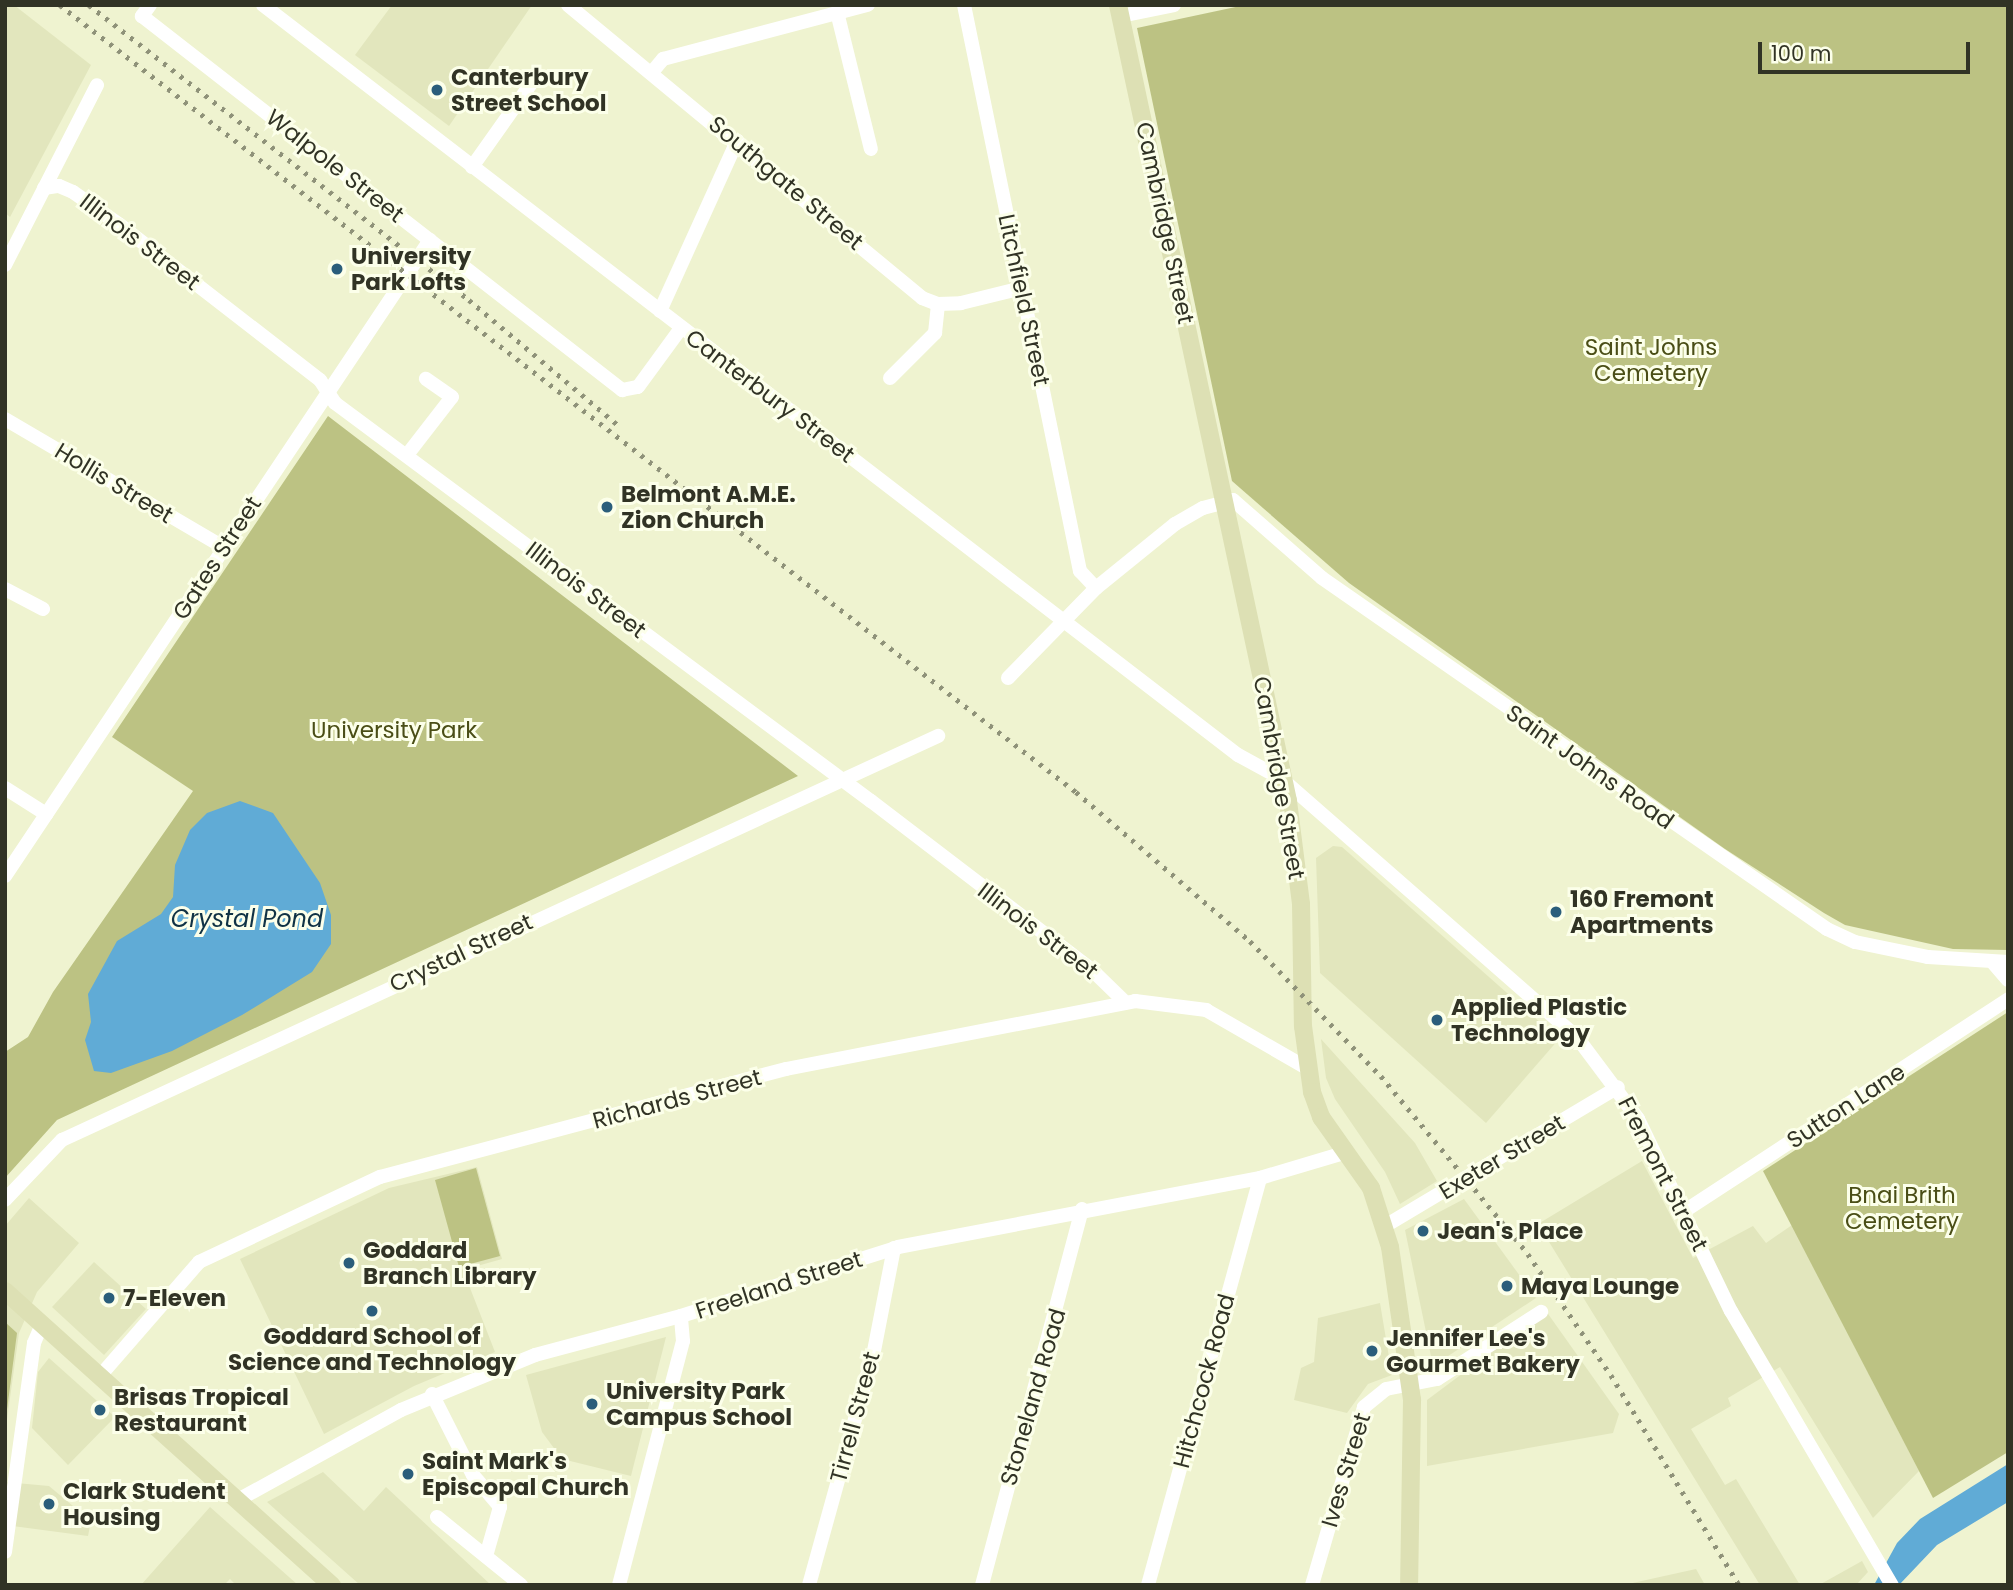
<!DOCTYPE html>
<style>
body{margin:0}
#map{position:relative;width:2013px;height:1590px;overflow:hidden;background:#eff3d0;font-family:Poppins,sans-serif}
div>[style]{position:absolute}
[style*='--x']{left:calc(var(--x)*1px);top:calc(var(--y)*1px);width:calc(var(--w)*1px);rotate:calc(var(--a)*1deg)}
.built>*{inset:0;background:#e2e6bd}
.green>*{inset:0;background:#bcc283}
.water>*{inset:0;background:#60abd6}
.minor>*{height:14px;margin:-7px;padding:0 7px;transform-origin:7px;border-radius:7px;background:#fff}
.major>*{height:18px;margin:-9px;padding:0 9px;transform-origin:9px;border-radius:9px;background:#dde0b4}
.rail>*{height:4.5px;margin-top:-2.25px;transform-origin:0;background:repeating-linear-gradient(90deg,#8f9279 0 3.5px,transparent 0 10.5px)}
.dots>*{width:19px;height:19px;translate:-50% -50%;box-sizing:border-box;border:4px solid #fcffea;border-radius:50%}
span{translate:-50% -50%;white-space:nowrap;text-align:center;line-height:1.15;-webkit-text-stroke:6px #fcffea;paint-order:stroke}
.poi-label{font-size:23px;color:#313325;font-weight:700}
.left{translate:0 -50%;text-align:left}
.street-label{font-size:23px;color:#313325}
.park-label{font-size:23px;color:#4a4e16}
.water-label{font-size:24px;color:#103245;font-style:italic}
.frame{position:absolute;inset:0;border:7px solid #313325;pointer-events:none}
.scale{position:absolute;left:1758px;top:42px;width:212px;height:32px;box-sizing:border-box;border:4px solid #313325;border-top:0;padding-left:9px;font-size:21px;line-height:24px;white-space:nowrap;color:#313325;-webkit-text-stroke:5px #fcffea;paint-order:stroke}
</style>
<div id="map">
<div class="built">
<i style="clip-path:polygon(5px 5px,14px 5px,91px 65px,10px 217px,5px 213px)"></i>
<i style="clip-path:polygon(392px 5px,532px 5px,449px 126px,355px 55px)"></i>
<i style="clip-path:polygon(1333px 846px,1342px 847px,1559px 1039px,1486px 1123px,1320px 973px,1316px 858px)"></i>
<i style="clip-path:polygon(1321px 1039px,1415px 1143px,1437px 1181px,1400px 1204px,1385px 1172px,1335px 1099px,1326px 1078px)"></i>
<i style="clip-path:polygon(1642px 1161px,1693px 1258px,1753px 1226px,1766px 1243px,1792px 1225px,1919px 1471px,1873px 1518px,1780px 1367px,1728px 1398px,1731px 1406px,1691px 1429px,1725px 1485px,1736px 1479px,1800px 1585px,1760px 1585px,1538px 1224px)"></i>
<i style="clip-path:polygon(477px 1167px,502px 1259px,463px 1270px,495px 1352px,414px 1386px,324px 1434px,240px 1259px,389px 1188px)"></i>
<i style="clip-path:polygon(29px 1198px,79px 1243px,37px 1292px,19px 1333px,5px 1434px,5px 1226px)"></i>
<i style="clip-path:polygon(1464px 1199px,1536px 1298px,1433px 1366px,1405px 1230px)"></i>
<i style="clip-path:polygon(94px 1262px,146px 1309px,104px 1355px,52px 1307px)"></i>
<i style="clip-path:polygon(1380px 1303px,1392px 1375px,1368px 1384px,1347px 1413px,1294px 1400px,1301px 1368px,1314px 1362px,1318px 1318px)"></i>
<i style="clip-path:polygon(1546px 1311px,1619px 1414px,1613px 1433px,1427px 1466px,1427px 1400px)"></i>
<i style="clip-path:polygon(666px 1337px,631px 1476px,562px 1459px,542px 1432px,526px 1375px)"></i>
<i style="clip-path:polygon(49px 1358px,115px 1417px,68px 1465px,32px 1428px,38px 1372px)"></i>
<i style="clip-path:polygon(323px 1472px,364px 1511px,386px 1487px,491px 1585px,360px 1585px,267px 1502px)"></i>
<i style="clip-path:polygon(5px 1482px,49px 1486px,91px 1521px,88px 1536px,5px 1525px)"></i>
<i style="clip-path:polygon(210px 1507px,298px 1585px,236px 1585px,230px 1579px,224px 1585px,141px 1585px)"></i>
<i style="clip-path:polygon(1862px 1561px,1868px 1572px,1856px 1585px,1819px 1585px)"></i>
<i style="clip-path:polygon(1696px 1569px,1705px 1585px,1628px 1585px,1628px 1584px)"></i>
</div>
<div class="green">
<i style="clip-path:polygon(1245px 5px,2008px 5px,2008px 950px,1953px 949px,1845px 925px,1824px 913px,1725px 849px,1349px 583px,1232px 481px,1137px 28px)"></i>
<i style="clip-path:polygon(328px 416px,798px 776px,57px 1120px,5px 1178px,5px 1052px,28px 1037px,53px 992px,193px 791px,112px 737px)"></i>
<i style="clip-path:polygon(2008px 1012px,2008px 1452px,1933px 1498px,1763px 1171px)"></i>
<i style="clip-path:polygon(476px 1168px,500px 1256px,459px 1267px,435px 1180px)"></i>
<i style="clip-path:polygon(5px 1322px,17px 1333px,5px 1425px)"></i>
</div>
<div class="water">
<i style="clip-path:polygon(240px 801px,273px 813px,320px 883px,331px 915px,331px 944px,312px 972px,242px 1015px,172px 1051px,111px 1073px,94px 1071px,85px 1040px,91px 1022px,88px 994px,117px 941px,161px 914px,173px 897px,175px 865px,190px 830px,207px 813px)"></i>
<i style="clip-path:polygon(2008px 1464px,2008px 1502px,1937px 1545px,1899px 1585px,1874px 1585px,1897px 1543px,1920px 1519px)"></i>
</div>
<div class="minor">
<i style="--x:150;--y:5;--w:14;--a:126"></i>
<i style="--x:142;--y:16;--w:609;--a:37.92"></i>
<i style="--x:622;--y:390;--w:16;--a:-11"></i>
<i style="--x:638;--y:387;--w:73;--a:-53.9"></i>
<i style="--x:263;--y:5;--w:1230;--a:37.57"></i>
<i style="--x:1238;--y:755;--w:50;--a:28.6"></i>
<i style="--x:1282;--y:779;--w:390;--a:41.2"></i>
<i style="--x:1576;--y:1036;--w:104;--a:53.2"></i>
<i style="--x:1638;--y:1119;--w:213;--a:64.2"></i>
<i style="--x:1731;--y:1311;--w:318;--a:59.6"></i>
<i style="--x:568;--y:5;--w:460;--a:39.6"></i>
<i style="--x:922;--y:298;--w:17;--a:21"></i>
<i style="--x:938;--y:304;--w:23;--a:-2"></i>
<i style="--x:961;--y:303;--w:63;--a:-13.8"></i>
<i style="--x:964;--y:5;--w:578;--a:78.42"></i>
<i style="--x:1080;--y:571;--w:23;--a:47"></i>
<i style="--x:837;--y:12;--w:141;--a:76.1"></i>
<i style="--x:1121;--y:16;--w:54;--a:-11.7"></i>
<i style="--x:653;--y:71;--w:16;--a:-50"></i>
<i style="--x:663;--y:59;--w:212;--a:-14.8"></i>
<i style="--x:472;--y:167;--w:105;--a:-54.7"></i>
<i style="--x:44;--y:188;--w:15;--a:-8"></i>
<i style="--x:59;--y:186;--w:15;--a:23"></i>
<i style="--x:73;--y:192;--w:57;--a:35.1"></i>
<i style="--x:120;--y:225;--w:253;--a:37.8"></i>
<i style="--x:320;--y:380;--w:27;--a:57"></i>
<i style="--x:335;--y:403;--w:668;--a:36.6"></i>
<i style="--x:871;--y:801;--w:278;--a:37.4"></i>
<i style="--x:1092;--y:970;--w:47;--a:44.1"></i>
<i style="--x:5;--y:265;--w:202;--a:-62.9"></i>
<i style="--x:660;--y:311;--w:187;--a:-65.6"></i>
<i style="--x:890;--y:378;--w:64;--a:-45"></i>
<i style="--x:935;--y:333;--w:29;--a:-84"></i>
<i style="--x:5;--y:419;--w:253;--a:30.4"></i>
<i style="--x:407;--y:455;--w:73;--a:-52.2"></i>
<i style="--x:452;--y:397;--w:32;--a:-145"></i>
<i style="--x:5;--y:589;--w:43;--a:27.8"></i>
<i style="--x:1008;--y:678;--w:126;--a:-45.6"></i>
<i style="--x:1096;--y:588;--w:102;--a:-39"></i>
<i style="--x:1175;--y:524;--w:32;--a:-30"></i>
<i style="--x:1203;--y:508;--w:31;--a:-15"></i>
<i style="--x:1233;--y:500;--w:118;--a:41.2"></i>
<i style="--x:1322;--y:578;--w:615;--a:34.8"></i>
<i style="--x:1827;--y:929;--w:31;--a:25"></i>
<i style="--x:1855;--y:942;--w:75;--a:11.6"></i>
<i style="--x:1928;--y:957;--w:80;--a:3.6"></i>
<i style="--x:5;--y:788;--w:49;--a:32.4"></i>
<i style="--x:5;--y:876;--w:765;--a:-56.25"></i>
<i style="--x:1994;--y:964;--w:21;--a:49"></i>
<i style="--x:5;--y:1200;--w:83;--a:-46.5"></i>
<i style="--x:62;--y:1140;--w:965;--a:-24.76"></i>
<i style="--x:1683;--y:1212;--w:389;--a:-33.2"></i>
<i style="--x:1385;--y:1226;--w:271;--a:-30.8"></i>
<i style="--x:100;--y:1376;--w:151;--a:-49"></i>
<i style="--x:199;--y:1262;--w:200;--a:-25.2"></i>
<i style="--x:380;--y:1177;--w:420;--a:-14.9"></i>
<i style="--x:786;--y:1069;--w:356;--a:-11"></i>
<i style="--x:1135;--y:1001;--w:72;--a:7.2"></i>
<i style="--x:1206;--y:1010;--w:116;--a:29.9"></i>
<i style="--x:432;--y:1394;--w:91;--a:63.2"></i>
<i style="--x:473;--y:1475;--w:42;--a:49.8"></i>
<i style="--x:500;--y:1507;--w:51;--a:105.9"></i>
<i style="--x:238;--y:1500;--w:186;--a:-28.9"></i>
<i style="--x:401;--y:1410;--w:145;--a:-22.3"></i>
<i style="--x:535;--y:1355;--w:151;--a:-15"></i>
<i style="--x:681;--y:1316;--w:228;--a:-17.6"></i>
<i style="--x:898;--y:1247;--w:369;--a:-10.8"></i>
<i style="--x:1260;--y:1178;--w:91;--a:-16.6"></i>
<i style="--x:437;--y:1517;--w:108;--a:39"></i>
<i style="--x:5;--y:1552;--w:211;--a:-82.1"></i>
<i style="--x:34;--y:1343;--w:21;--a:-67"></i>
<i style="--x:619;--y:1585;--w:252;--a:-75.3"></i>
<i style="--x:683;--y:1341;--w:25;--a:-95"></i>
<i style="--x:809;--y:1585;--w:243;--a:-74.5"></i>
<i style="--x:874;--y:1351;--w:105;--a:-79"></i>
<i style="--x:982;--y:1585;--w:389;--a:-75.1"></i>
<i style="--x:1148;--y:1585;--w:422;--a:-74.6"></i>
<i style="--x:1312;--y:1585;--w:185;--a:-73.7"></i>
<i style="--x:1364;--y:1407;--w:28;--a:-39"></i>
<i style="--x:1386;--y:1389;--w:52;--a:-11.1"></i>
<i style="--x:1437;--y:1379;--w:124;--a:-32.8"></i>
</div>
<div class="major">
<i style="--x:1118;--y:5;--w:814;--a:77.94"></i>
<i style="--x:1288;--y:801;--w:104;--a:82.8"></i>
<i style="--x:1301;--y:904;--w:122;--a:89.1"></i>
<i style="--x:1303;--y:1026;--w:67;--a:82.2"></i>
<i style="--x:1312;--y:1092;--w:27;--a:70"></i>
<i style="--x:1321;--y:1117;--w:87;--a:54.8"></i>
<i style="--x:1371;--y:1188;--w:62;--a:72.1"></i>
<i style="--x:1390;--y:1247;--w:155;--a:81.8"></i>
<i style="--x:1412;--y:1400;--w:185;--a:90.9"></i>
<i style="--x:5;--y:1291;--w:440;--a:42"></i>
</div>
<div class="rail">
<i style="--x:60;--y:5;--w:1285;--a:37.76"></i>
<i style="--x:1076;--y:792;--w:229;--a:40.6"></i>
<i style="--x:1250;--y:941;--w:188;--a:45.9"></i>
<i style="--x:1381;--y:1076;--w:231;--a:50.4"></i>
<i style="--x:1528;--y:1254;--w:147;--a:55.6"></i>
<i style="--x:1611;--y:1375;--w:246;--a:58.6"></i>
<i style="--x:89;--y:5;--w:481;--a:37.8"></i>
<i style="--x:469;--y:300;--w:194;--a:40"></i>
</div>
<div class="dots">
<i style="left:437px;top:90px;background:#2b5e7b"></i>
<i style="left:337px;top:269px;background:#2b5e7b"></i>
<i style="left:607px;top:507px;background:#2b5e7b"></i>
<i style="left:1556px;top:912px;background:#2b5e7b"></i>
<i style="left:1437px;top:1020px;background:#2b5e7b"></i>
<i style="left:1423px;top:1231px;background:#2b5e7b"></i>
<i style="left:349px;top:1263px;background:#2b5e7b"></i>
<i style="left:1507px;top:1286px;background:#2b5e7b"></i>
<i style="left:109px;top:1298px;background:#2b5e7b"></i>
<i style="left:372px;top:1311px;background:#2b5e7b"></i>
<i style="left:1372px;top:1351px;background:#2b5e7b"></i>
<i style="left:592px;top:1404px;background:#2b5e7b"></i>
<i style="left:100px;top:1410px;background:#2b5e7b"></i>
<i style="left:408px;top:1474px;background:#2b5e7b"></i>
<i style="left:49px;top:1504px;background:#2b5e7b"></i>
</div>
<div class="poi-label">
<span class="left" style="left:451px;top:90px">Canterbury<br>Street School</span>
<span class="left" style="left:351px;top:269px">University<br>Park Lofts</span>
<span class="left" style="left:621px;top:507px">Belmont A.M.E.<br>Zion Church</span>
<span class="left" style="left:1570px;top:912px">160 Fremont<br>Apartments</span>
<span class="left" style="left:1451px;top:1020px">Applied Plastic<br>Technology</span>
<span class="left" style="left:1437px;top:1231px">Jean's Place</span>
<span class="left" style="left:363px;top:1263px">Goddard<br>Branch Library</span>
<span class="left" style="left:1521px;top:1286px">Maya Lounge</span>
<span class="left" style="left:123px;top:1298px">7-Eleven</span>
<span style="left:372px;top:1349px">Goddard School of<br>Science and Technology</span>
<span class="left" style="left:1386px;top:1351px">Jennifer Lee's<br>Gourmet Bakery</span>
<span class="left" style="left:606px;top:1404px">University Park<br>Campus School</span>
<span class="left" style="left:114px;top:1410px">Brisas Tropical<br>Restaurant</span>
<span class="left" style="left:422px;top:1474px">Saint Mark's<br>Episcopal Church</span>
<span class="left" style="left:63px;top:1504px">Clark Student<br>Housing</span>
</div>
<div class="street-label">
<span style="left:335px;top:166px;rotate:38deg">Walpole Street</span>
<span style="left:786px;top:183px;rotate:40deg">Southgate Street</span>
<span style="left:1165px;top:223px;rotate:78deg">Cambridge Street</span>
<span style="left:140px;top:242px;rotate:37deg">Illinois Street</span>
<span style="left:1024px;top:300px;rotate:78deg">Litchfield Street</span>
<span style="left:770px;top:396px;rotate:37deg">Canterbury Street</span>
<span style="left:114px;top:483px;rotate:31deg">Hollis Street</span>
<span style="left:217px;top:558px;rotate:-57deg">Gates Street</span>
<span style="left:586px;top:590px;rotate:37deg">Illinois Street</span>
<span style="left:1590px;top:767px;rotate:35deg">Saint Johns Road</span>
<span style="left:1279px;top:778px;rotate:80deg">Cambridge Street</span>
<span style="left:1038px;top:931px;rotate:37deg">Illinois Street</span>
<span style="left:461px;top:953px;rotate:-25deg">Crystal Street</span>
<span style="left:677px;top:1099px;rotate:-15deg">Richards Street</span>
<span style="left:1846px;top:1106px;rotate:-33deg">Sutton Lane</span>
<span style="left:1502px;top:1157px;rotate:-31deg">Exeter Street</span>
<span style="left:1663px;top:1174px;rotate:63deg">Fremont Street</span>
<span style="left:779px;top:1285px;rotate:-18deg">Freeland Street</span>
<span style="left:1204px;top:1381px;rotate:-75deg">Hitchcock Road</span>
<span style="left:1033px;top:1397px;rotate:-74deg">Stoneland Road</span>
<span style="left:855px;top:1417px;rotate:-75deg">Tirrell Street</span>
<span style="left:1346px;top:1470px;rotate:-73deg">Ives Street</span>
</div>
<div class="park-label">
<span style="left:1651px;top:360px">Saint Johns<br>Cemetery</span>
<span style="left:394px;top:730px">University Park</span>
<span style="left:1902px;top:1208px">Bnai Brith<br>Cemetery</span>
</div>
<div class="water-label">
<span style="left:247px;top:919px">Crystal Pond</span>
</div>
<div class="frame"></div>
<div class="scale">100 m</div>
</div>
